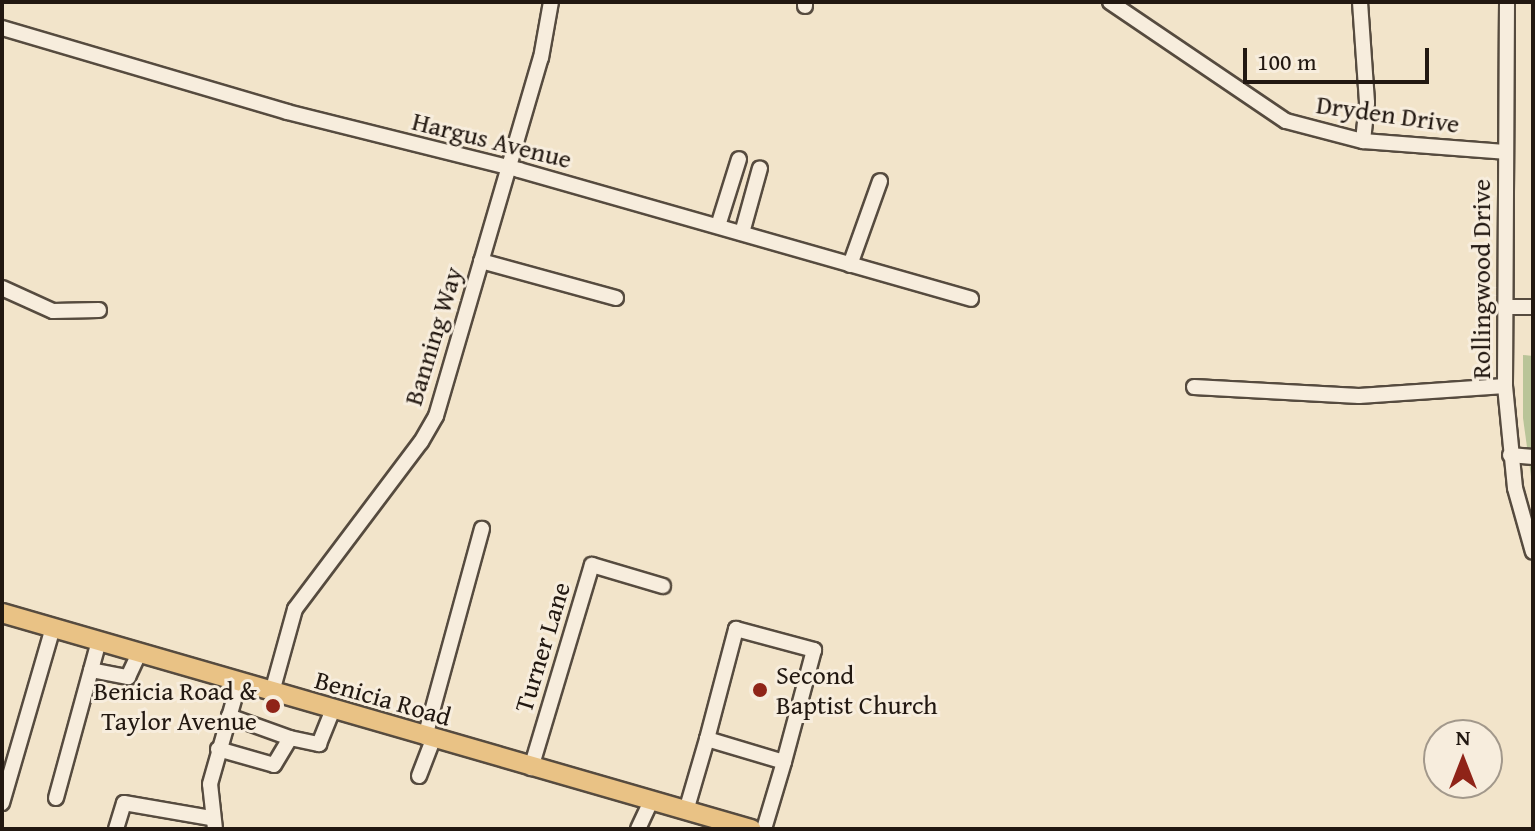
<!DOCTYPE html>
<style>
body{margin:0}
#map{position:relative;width:1535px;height:831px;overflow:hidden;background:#f2e4ca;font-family:"Gentium Book Plus",serif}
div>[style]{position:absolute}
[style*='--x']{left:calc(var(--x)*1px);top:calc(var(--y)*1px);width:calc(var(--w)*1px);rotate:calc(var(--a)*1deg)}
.green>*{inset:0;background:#b9c498}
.roads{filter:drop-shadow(2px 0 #564b3f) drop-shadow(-2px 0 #564b3f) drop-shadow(0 2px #564b3f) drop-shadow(0 -2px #564b3f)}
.minor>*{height:14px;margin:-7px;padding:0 7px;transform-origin:7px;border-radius:7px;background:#f7eddd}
.major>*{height:18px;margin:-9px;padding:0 9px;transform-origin:9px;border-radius:9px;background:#e9c285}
.dots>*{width:22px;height:22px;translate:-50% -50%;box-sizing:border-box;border:4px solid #f7eddd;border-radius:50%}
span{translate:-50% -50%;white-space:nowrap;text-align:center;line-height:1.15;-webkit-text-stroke:6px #f7eddd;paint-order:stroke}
.street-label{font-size:26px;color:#221811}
.poi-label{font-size:26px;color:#221811}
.left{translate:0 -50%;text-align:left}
.right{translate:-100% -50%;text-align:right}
.frame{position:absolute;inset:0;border:4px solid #221811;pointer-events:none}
.north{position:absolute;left:1423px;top:719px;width:80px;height:80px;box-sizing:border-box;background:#f7eddd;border:2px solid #a2988b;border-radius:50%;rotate:0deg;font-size:22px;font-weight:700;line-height:32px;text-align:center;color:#221811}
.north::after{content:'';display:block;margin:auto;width:28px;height:36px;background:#8f2418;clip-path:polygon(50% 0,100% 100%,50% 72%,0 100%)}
.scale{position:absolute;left:1243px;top:48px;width:186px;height:36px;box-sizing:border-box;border:4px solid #221811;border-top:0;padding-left:10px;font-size:24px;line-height:28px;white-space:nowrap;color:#221811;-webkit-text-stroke:6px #f7eddd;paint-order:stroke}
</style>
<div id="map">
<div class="green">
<i style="clip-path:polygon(1523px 355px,1533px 356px,1533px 491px,1523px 418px)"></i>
</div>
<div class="roads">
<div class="minor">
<i style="--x:1110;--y:2;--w:212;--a:34.1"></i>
<i style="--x:1286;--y:121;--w:80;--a:14.6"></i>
<i style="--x:1363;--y:141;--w:142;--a:4.4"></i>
<i style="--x:1360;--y:2;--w:101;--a:86"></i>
<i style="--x:1367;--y:103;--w:38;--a:96"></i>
<i style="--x:1507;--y:2;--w:384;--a:90.3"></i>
<i style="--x:1505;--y:386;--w:102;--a:84.4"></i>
<i style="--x:1515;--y:488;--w:66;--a:74.3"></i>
<i style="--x:805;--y:6;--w:4;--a:-90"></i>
<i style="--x:2;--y:28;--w:297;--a:16.4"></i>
<i style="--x:287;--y:112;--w:239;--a:14"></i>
<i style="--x:519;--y:170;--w:470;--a:15.9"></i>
<i style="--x:718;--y:226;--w:70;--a:-72.6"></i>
<i style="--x:742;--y:233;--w:67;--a:-74.5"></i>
<i style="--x:481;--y:261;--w:140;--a:15.3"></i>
<i style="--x:850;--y:265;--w:89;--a:-70.3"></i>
<i style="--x:2;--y:288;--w:56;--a:24.3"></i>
<i style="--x:53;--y:311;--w:46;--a:-1.2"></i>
<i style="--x:1505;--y:307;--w:28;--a:0"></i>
<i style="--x:1194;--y:387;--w:165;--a:3.1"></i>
<i style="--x:1359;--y:396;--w:146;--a:-3.9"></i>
<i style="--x:1510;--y:455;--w:23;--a:5"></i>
<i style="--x:91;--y:670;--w:38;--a:11"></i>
<i style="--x:128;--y:677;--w:26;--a:-65"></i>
<i style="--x:272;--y:692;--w:86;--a:-74.5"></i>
<i style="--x:295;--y:609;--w:209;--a:-53"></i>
<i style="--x:421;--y:442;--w:30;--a:-60"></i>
<i style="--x:436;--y:416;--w:373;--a:-73.7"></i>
<i style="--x:541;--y:58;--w:57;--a:-79.9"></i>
<i style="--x:425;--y:737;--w:216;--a:-74.7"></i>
<i style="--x:290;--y:738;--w:30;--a:12"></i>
<i style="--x:319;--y:744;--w:37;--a:-68"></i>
<i style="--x:707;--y:739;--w:114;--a:-75.2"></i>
<i style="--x:736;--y:629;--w:81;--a:15.1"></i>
<i style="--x:814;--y:650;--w:116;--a:105"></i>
<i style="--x:218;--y:749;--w:58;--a:15.9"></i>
<i style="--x:274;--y:765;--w:31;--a:-59"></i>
<i style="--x:290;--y:738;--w:65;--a:-160.2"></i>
<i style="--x:531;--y:768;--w:212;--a:-73.3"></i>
<i style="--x:592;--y:565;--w:74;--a:16.5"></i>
<i style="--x:419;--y:776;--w:40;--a:-69"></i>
<i style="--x:56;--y:798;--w:163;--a:-74.7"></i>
<i style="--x:2;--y:803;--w:182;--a:-73.8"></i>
<i style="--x:686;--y:811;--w:75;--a:-73.7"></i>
<i style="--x:707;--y:739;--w:80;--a:16.6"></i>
<i style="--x:784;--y:762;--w:70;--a:106.6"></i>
<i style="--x:116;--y:829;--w:27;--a:-73"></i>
<i style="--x:124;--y:803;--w:88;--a:9.8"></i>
<i style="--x:215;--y:829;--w:45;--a:-96.3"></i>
<i style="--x:210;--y:784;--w:106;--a:-74.1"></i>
<i style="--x:638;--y:829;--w:31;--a:-65"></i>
</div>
<div class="major">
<i style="--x:2;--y:613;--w:780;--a:16.09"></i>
</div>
</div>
<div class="dots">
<i style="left:760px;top:690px;background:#8f2418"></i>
<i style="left:273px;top:706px;background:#8f2418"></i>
</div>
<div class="street-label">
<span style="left:1388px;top:114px;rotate:8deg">Dryden Drive</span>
<span style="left:492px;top:140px;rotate:14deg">Hargus Avenue</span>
<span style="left:1481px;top:279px;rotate:-90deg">Rollingwood Drive</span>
<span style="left:433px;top:336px;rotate:-73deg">Banning Way</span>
<span style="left:542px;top:647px;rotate:-73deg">Turner Lane</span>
<span style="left:383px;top:698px;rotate:16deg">Benicia Road</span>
</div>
<div class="poi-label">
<span class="left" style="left:776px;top:690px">Second<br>Baptist Church</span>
<span class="right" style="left:257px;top:706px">Benicia Road &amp;<br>Taylor Avenue</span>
</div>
<div class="frame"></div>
<div class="north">N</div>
<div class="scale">100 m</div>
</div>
